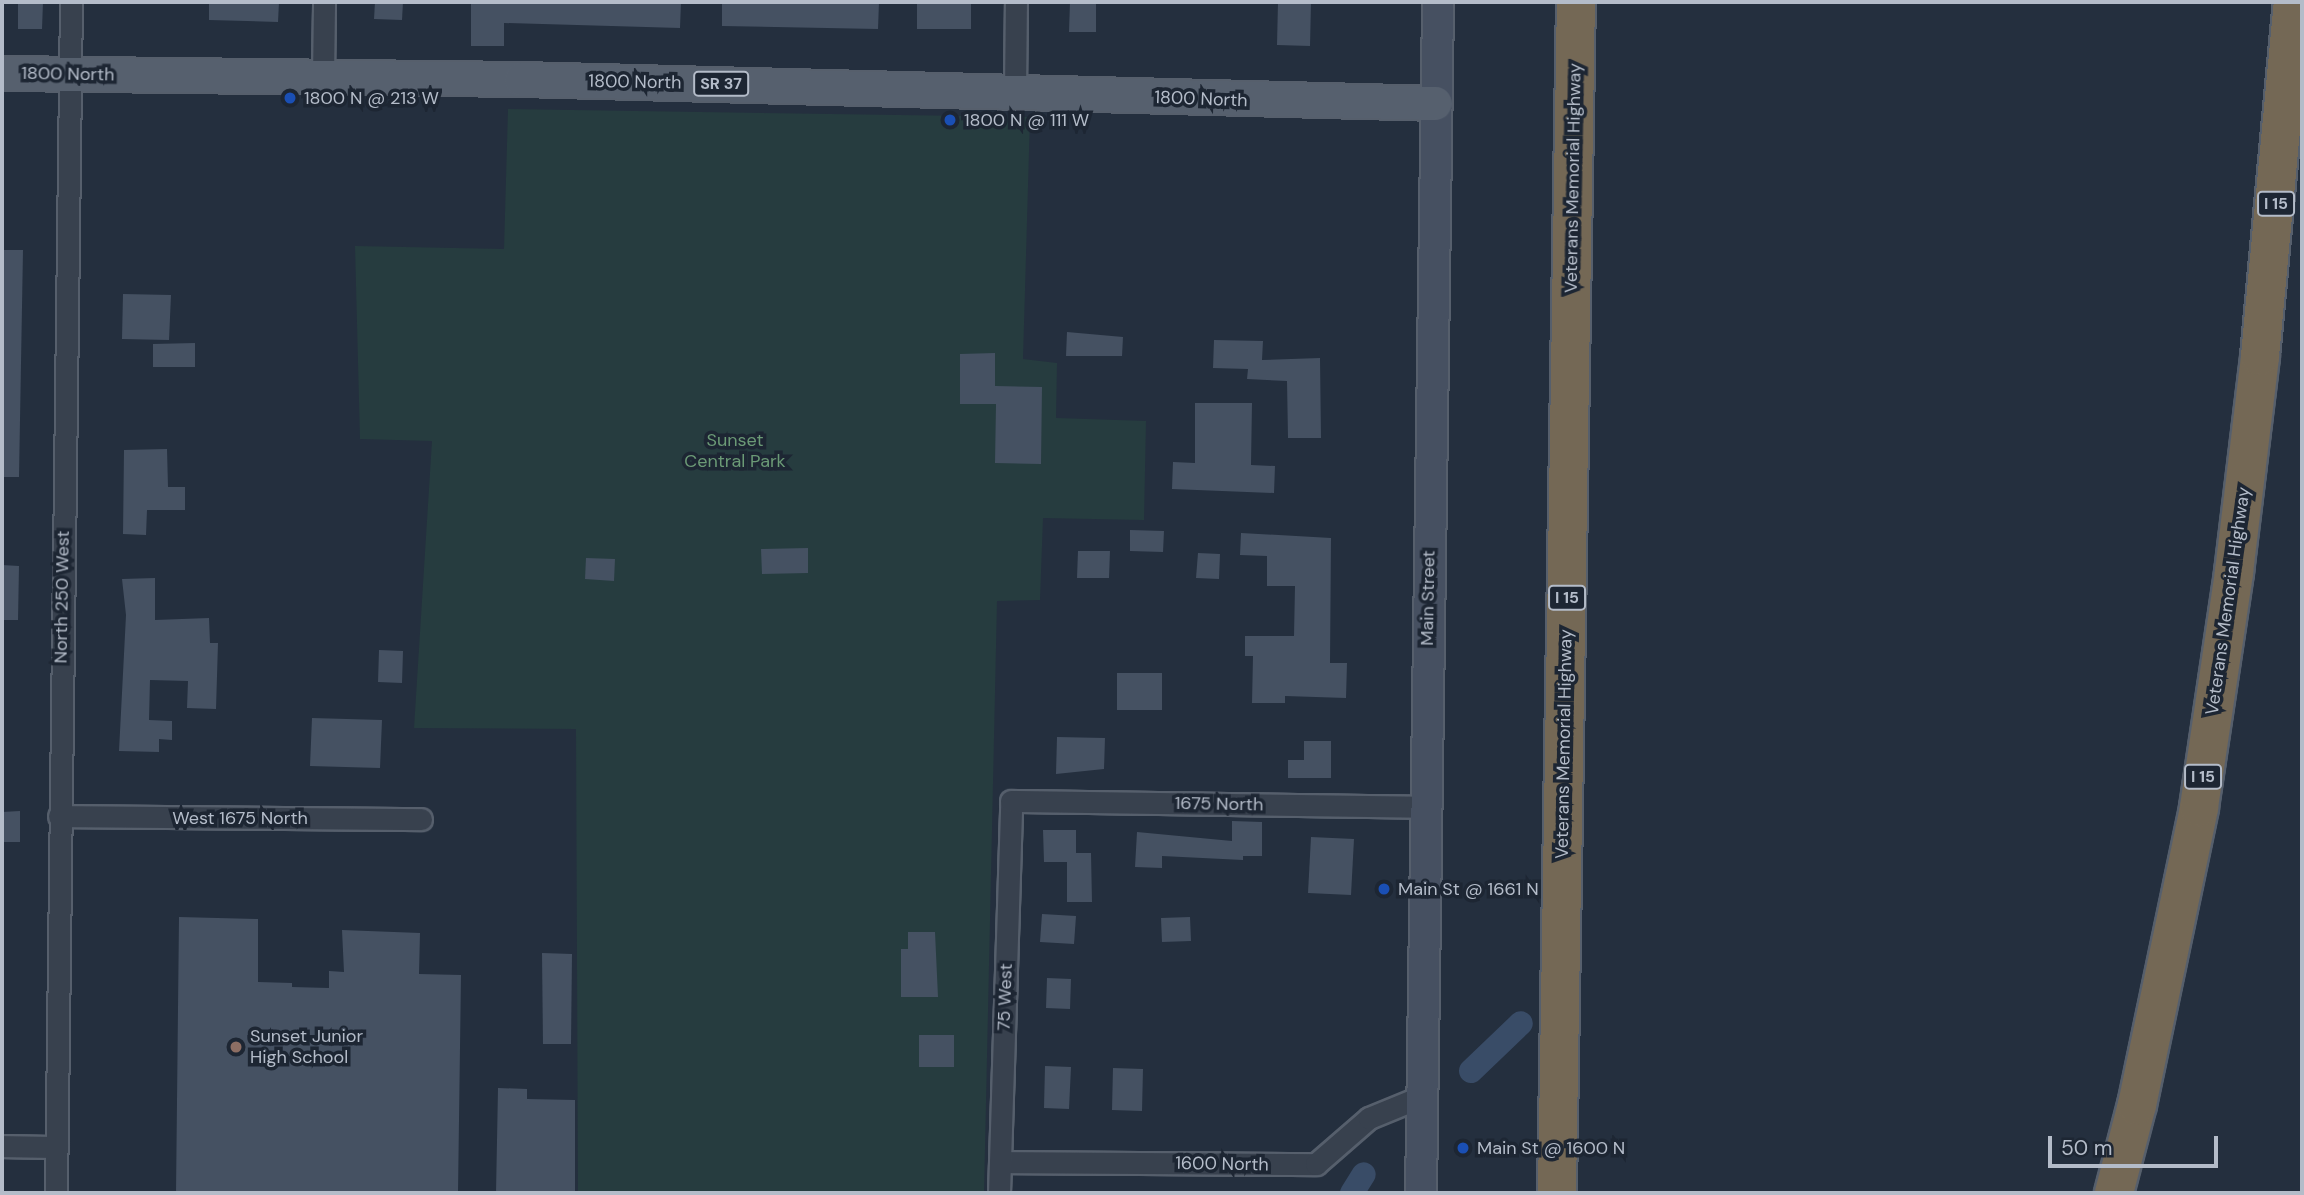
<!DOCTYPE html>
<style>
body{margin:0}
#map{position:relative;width:2304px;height:1195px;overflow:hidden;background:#242f3e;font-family:"DM Sans",sans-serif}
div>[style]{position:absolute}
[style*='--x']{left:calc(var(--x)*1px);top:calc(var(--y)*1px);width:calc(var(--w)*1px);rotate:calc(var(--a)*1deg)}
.green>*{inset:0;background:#263c3f}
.canal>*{height:24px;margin:-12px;padding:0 12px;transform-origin:12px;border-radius:12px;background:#394c67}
.building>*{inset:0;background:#455162}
.roads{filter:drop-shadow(2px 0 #565f6c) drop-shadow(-2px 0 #565f6c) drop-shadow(0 2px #565f6c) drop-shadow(0 -2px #565f6c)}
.minor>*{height:21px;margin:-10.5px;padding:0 10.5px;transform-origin:10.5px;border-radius:10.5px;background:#38414e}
.secondary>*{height:30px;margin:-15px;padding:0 15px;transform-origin:15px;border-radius:15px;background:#465061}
.primary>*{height:33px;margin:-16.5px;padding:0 16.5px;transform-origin:16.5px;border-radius:16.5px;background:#56606e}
.motorway>*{height:38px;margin:-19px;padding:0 19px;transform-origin:19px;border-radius:19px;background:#746855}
.dots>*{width:19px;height:19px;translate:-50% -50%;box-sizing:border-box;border:4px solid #1d2633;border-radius:50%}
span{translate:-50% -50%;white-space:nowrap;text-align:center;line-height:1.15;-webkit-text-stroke:7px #1d2633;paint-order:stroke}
.shield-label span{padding:2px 5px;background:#1d2633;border:2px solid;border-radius:5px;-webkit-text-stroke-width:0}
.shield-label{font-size:16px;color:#b4bcc9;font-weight:700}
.street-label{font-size:18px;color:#b4bcc9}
.poi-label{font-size:18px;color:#b4bcc9}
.left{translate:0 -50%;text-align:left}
.park-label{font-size:18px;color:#6b9a76}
.frame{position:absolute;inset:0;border:4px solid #b4bcc9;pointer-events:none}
.scale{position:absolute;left:2048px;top:1136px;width:170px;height:32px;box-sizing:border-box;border:4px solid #b4bcc9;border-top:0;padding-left:9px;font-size:21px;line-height:24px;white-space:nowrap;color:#b4bcc9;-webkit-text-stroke:5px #1d2633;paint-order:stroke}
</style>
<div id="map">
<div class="green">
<i style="clip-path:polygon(508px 109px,1030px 117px,1023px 359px,1057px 363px,1056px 418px,1146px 421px,1144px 520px,1043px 518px,1040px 600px,997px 601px,984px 1193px,578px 1193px,576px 729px,414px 728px,432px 441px,360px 439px,355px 246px,504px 249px)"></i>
</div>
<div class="canal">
<i style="--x:1471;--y:1071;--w:69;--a:-43.8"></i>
<i style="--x:1352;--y:1193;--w:22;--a:-58"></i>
</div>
<div class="building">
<i style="clip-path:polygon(18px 2px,43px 2px,42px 29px,18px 29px)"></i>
<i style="clip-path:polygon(209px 2px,279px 2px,278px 22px,209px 20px)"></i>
<i style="clip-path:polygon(375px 2px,403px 2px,402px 20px,374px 19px)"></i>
<i style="clip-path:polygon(471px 2px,681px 2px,680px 28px,504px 23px,504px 46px,471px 46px)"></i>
<i style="clip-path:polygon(722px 2px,879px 2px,878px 29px,722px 26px)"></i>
<i style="clip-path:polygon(917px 2px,971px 2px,971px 29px,917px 29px)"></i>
<i style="clip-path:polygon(1070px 2px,1096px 2px,1096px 32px,1069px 32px)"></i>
<i style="clip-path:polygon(1278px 2px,1311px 2px,1310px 46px,1277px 45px)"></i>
<i style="clip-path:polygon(2px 250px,23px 250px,19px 477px,2px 477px)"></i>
<i style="clip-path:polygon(123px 294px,171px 295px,169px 340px,122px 339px)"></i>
<i style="clip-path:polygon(1067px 332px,1123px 337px,1122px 356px,1066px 356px)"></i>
<i style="clip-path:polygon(1214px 340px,1263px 341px,1262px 360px,1320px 358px,1321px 438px,1288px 438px,1287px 381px,1247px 379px,1248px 369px,1213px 368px)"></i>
<i style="clip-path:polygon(195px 343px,195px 367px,153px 367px,153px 344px)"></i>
<i style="clip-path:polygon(995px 353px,995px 386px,1042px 387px,1041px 464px,995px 463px,996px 404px,960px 404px,960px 354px)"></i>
<i style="clip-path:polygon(1195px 403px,1252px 403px,1251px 465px,1275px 466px,1274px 493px,1172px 489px,1173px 462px,1195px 463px)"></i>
<i style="clip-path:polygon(167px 449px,168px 487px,185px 487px,185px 510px,147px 510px,146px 535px,123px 534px,124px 450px)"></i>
<i style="clip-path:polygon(1130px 530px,1164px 531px,1163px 552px,1130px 551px)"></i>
<i style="clip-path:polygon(1241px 533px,1331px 538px,1330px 663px,1347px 663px,1346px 698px,1285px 696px,1285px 703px,1252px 703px,1253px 656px,1245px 656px,1245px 636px,1294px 636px,1295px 586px,1267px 586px,1267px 556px,1240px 555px)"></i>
<i style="clip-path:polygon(808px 548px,808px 573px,762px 574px,761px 549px)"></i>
<i style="clip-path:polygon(1078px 551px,1110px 551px,1109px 578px,1077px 578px)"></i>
<i style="clip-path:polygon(1198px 553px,1220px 554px,1219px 579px,1196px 578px)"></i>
<i style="clip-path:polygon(586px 558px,615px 559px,614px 581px,585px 579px)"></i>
<i style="clip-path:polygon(2px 565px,19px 566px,18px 620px,2px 620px)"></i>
<i style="clip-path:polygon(155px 578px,155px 620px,209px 618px,210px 643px,218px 643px,216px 709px,187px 708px,188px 681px,150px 680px,149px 720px,172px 721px,172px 740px,159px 739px,159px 752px,119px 751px,126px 615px,122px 579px)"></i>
<i style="clip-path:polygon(379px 650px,403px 651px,402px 683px,378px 682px)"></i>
<i style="clip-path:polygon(1117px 673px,1162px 673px,1162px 710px,1117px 710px)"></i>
<i style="clip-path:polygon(312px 718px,382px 720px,380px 768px,310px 766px)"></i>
<i style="clip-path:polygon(1057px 737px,1105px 738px,1104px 769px,1056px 774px)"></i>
<i style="clip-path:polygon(1304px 741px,1331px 741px,1331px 778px,1288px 778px,1288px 760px,1304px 760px)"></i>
<i style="clip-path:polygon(20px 811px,20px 842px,2px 842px,2px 812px)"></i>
<i style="clip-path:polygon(1232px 821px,1262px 822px,1262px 856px,1243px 856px,1243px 860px,1162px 856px,1162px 868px,1135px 867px,1137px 832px,1232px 841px)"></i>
<i style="clip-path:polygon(1043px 830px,1076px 830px,1076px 853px,1091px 853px,1092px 902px,1067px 902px,1067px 862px,1044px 862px)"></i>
<i style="clip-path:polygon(1311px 837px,1354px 839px,1351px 895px,1308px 893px)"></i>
<i style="clip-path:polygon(1042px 914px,1076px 916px,1074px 944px,1040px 942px)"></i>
<i style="clip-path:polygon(179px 917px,258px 919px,258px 982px,292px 983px,292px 987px,329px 988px,329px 971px,344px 972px,342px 930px,420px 933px,419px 974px,461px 975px,458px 1193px,176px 1193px)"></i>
<i style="clip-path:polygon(1190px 917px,1191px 941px,1162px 942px,1161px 918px)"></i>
<i style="clip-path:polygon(908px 932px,935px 932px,938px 997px,901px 997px,901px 949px,908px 949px)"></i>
<i style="clip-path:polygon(542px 953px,572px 954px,571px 1044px,543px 1044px)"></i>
<i style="clip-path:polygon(1047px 978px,1071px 979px,1070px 1009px,1046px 1008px)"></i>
<i style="clip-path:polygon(919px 1035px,954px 1035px,954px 1067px,919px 1067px)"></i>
<i style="clip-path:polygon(1045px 1066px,1071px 1067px,1069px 1109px,1044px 1108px)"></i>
<i style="clip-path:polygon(1113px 1068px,1143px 1069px,1142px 1111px,1112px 1110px)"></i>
<i style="clip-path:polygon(498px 1088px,527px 1089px,527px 1099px,575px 1100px,575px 1193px,496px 1193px)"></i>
</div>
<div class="roads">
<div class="minor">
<i style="--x:323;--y:77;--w:75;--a:-89.2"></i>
<i style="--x:1015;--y:92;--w:90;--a:-89.4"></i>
<i style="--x:59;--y:816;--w:362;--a:0.5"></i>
<i style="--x:2;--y:1146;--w:55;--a:1"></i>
<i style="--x:1000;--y:1162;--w:316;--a:0.4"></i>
<i style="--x:1316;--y:1164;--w:70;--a:-41"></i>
<i style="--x:1369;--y:1118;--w:58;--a:-22.2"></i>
<i style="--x:56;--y:1193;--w:1191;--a:-89.28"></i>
<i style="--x:999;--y:1193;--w:392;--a:-88.2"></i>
<i style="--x:1011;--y:801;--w:416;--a:0.8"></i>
</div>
<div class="secondary">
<i style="--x:1421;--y:1193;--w:1191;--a:-89.18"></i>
</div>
<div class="primary">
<i style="--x:2;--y:73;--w:519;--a:0.66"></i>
<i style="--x:521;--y:79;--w:914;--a:1.5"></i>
</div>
<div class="motorway">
<i style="--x:1557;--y:1193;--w:1191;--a:-89.09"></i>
<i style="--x:2114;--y:1193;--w:91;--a:-75.4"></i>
<i style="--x:2137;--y:1105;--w:304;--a:-78.2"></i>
<i style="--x:2199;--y:807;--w:238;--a:-81.5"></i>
<i style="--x:2234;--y:572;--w:218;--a:-83.1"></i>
<i style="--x:2260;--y:356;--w:356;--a:-84.7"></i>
</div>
</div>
<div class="dots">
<i style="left:290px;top:98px;background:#1a4fb4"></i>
<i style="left:950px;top:120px;background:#1a4fb4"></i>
<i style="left:1384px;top:889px;background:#1a4fb4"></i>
<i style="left:236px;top:1047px;background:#8d6e63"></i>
<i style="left:1463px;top:1148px;background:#1a4fb4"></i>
</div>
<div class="shield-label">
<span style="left:721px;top:84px">SR 37</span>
<span style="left:2276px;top:204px">I 15</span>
<span style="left:1567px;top:598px">I 15</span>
<span style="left:2203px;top:777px">I 15</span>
</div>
<div class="street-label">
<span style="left:68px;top:74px;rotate:1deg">1800 North</span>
<span style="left:635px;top:82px;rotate:1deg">1800 North</span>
<span style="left:1201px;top:99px;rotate:2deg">1800 North</span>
<span style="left:1573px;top:178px;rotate:-89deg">Veterans Memorial Highway</span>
<span style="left:62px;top:597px;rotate:-89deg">North 250 West</span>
<span style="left:1428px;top:598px;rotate:-89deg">Main Street</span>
<span style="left:2228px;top:601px;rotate:-82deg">Veterans Memorial Highway</span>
<span style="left:1564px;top:744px;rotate:-89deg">Veterans Memorial Highway</span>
<span style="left:1219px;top:804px;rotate:1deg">1675 North</span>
<span style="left:240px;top:818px">West 1675 North</span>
<span style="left:1005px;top:997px;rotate:-88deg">75 West</span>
<span style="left:1222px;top:1164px;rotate:1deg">1600 North</span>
</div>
<div class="poi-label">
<span class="left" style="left:304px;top:98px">1800 N @ 213 W</span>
<span class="left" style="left:964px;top:120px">1800 N @ 111 W</span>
<span class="left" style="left:1398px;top:889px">Main St @ 1661 N</span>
<span class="left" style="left:250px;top:1047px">Sunset Junior<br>High School</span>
<span class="left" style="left:1477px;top:1148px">Main St @ 1600 N</span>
</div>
<div class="park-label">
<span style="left:735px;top:451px">Sunset<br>Central Park</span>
</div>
<div class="frame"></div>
<div class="scale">50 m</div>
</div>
